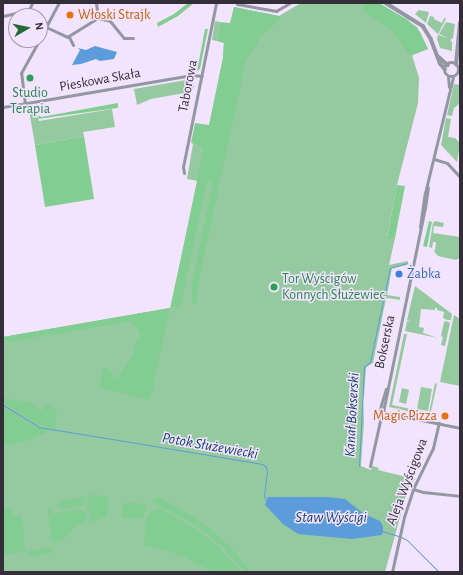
<!DOCTYPE html>
<meta charset="utf-8">
<style>
body{margin:0}
#map{position:relative;width:463px;height:575px;overflow:hidden;background:#f3e4fd;font-family:"Alegreya Sans",sans-serif}
div>[style]{position:absolute}
[style*='--x']{left:calc(var(--x)*1px);top:calc(var(--y)*1px);width:calc(var(--w)*1px);rotate:calc(var(--a)*1deg)}
.green>*{inset:0;background:#95c99f}
.forest>*{inset:0;background:#82cd92}
.water>*{inset:0;background:#5d9cda}
.stream>*{height:1px;margin:-0.5px;padding:0 0.5px;transform-origin:0.5px;border-radius:0.5px;background:#5d9cda}
.minor>*{height:3px;margin:-1.5px;padding:0 1.5px;transform-origin:1.5px;border-radius:1.5px;background:#9397a2}
.tertiary>*{height:3.5px;margin:-1.75px;padding:0 1.75px;transform-origin:1.75px;border-radius:1.75px;background:#9397a2}
.tertiary>.ring{margin:-1.75px;padding:0;box-sizing:content-box;background:none;border:3.5px solid #9397a2;border-radius:50%}
.dots>*{width:11px;height:11px;translate:-50% -50%;box-sizing:border-box;border:2px solid #f3e4fd;border-radius:50%}
span{translate:-50% -50%;white-space:nowrap;text-align:center;line-height:1.15;-webkit-text-stroke:3px #f3e4fd;paint-order:stroke}
.food-label{font-size:14px;color:#c56008}
.left{translate:0 -50%;text-align:left}
.right{translate:-100% -50%;text-align:right}
.street-label{font-size:14px;color:#342e38}
.leisure-label{font-size:14px;color:#27864d}
.shop-label{font-size:14px;color:#366cbe}
.water-label{font-size:15px;color:#124069;font-style:italic}
.frame{position:absolute;inset:0;border:4px solid #342e38;pointer-events:none}
.north{position:absolute;left:8px;top:8px;width:40px;height:40px;box-sizing:border-box;background:#f3e4fd;border:1px solid #a79bae;border-radius:50%;rotate:81deg;font-size:11px;font-weight:700;line-height:16px;text-align:center;color:#342e38}
.north::after{content:'';display:block;margin:auto;width:14px;height:18px;background:#246b38;clip-path:polygon(50% 0,100% 100%,50% 72%,0 100%)}
</style>
<div id="map">
<div class="green">
<i style="clip-path:polygon(301px 3px,379px 3px,417px 27px,428px 49px,412px 55px,419px 78px,418px 103px,397px 185px,387px 237px,395px 238px,389px 265px,408px 261px,407px 265px,392px 268px,387px 295px,400px 297px,400px 300px,388px 298px,386px 299px,373px 363px,366px 367px,364px 397px,363px 397px,364px 422px,361px 466px,371px 470px,372px 466px,376px 467px,379px 468px,378px 470px,415px 479px,408px 488px,385px 572px,3px 572px,3px 337px,170px 308px,198px 181px,187px 179px,193px 144px,205px 146px,223px 58px,224px 41px,227px 41px,234px 7px,279px 16px)"></i>
<i style="clip-path:polygon(419px 10px,429px 12px,426px 23px,415px 14px)"></i>
<i style="clip-path:polygon(430px 16px,434px 17px,434px 19px,442px 23px,444px 18px,446px 19px,438px 34px,427px 24px)"></i>
<i style="clip-path:polygon(215px 21px,220px 22px,217px 41px,212px 40px)"></i>
<i style="clip-path:polygon(446px 22px,455px 24px,453px 38px,450px 40px,452px 42px,452px 51px,440px 48px,437px 39px,438px 35px,448px 38px,439px 34px)"></i>
<i style="clip-path:polygon(192px 79px,194px 87px,190px 92px,151px 99px,137px 105px,134px 89px)"></i>
<i style="clip-path:polygon(454px 84px,460px 85px,460px 101px,458px 105px,454px 108px,452px 116px,447px 115px)"></i>
<i style="clip-path:polygon(112px 109px,115px 127px,83px 132px,84px 136px,35px 145px,29px 110px,35px 110px,39px 121px)"></i>
<i style="clip-path:polygon(446px 118px,451px 119px,448px 137px,455px 138px,460px 143px,457px 162px,441px 145px)"></i>
<i style="clip-path:polygon(435px 221px,444px 223px,443px 227px,434px 226px,433px 233px,460px 237px,460px 258px,456px 260px,438px 256px,433px 250px,435px 251px,436px 242px,433px 242px,432px 248px,429px 247px,433px 223px)"></i>
<i style="clip-path:polygon(415px 286px,452px 314px,451px 320px,447px 320px,443px 318px,444px 312px,437px 310px,437px 308px,435px 308px,435px 310px,421px 309px,419px 327px,424px 328px,423px 333px,438px 338px,405px 331px,407px 321px,412px 322px,407px 320px)"></i>
<i style="clip-path:polygon(454px 315px,460px 319px,460px 386px,440px 382px)"></i>
<i style="clip-path:polygon(446px 321px,450px 323px,445px 346px,441px 345px,443px 337px,441px 336px,444px 322px)"></i>
<i style="clip-path:polygon(404px 334px,407px 334px,392px 405px,429px 413px,435px 383px,437px 384px,430px 416px,389px 407px)"></i>
<i style="clip-path:polygon(421px 387px,432px 389px,428px 411px,417px 409px)"></i>
<i style="clip-path:polygon(402px 388px,409px 390px,406px 404px,399px 402px)"></i>
</div>
<div class="forest">
<i style="clip-path:polygon(188px 3px,194px 3px,178px 16px,158px 27px,157px 23px,174px 14px)"></i>
<i style="clip-path:polygon(364px 3px,379px 3px,408px 20px,420px 32px,428px 49px,410px 56px,402px 43px,389px 28px,363px 11px)"></i>
<i style="clip-path:polygon(234px 7px,279px 16px,280px 19px,261px 36px,246px 61px,201px 269px,196px 304px,192px 303px,192px 284px,213px 182px,207px 181px,180px 308px,171px 306px,204px 147px,191px 143px,195px 123px,209px 125px,223px 58px,224px 43px,217px 41px,220px 22px,230px 23px)"></i>
<i style="clip-path:polygon(205px 29px,208px 29px,200px 69px,197px 71px)"></i>
<i style="clip-path:polygon(118px 103px,118px 107px,117px 108px,38px 119px,39px 115px,41px 117px)"></i>
<i style="clip-path:polygon(84px 136px,94px 199px,45px 207px,35px 145px)"></i>
<i style="clip-path:polygon(397px 185px,405px 186px,395px 238px,387px 238px)"></i>
<i style="clip-path:polygon(429px 221px,432px 222px,427px 247px,423px 246px)"></i>
<i style="clip-path:polygon(170px 308px,150px 400px,99px 388px,104px 367px,109px 369px,117px 379px,135px 352px,135px 344px,141px 337px,138px 330px,131px 321px,52px 335px,46px 334px,45px 335px,14px 342px,3px 339px,3px 337px)"></i>
<i style="clip-path:polygon(3px 398px,31px 403px,42px 411px,45px 404px,50px 406px,57px 412px,55px 429px,36px 424px,3px 403px)"></i>
<i style="clip-path:polygon(3px 407px,35px 427px,51px 430px,27px 441px,3px 445px)"></i>
<i style="clip-path:polygon(87px 495px,108px 496px,107px 517px,91px 522px,87px 505px,90px 505px,91px 503px,87px 502px)"></i>
<i style="clip-path:polygon(85px 496px,85px 502px,83px 500px,81px 502px,84px 505px,62px 509px,57px 508px,57px 505px,62px 502px)"></i>
<i style="clip-path:polygon(159px 497px,192px 516px,215px 533px,232px 549px,251px 572px,245px 572px,223px 547px,199px 527px,150px 500px)"></i>
<i style="clip-path:polygon(132px 502px,145px 505px,147px 508px,142px 519px,122px 518px,122px 505px,124px 506px,125px 503px)"></i>
<i style="clip-path:polygon(11px 507px,12px 517px,22px 516px,25px 552px,3px 554px,3px 508px)"></i>
<i style="clip-path:polygon(160px 508px,198px 531px,215px 544px,241px 572px,212px 572px,185px 557px,160px 548px,144px 546px,146px 520px,150px 513px)"></i>
<i style="clip-path:polygon(48px 509px,51px 509px,51px 514px,78px 510px,86px 512px,86px 522px,76px 525px,65px 538px,52px 543px)"></i>
<i style="clip-path:polygon(46px 547px,51px 547px,52px 553px,32px 556px,29px 554px,28px 551px,46px 549px)"></i>
</div>
<div class="water">
<i style="clip-path:polygon(95px 46px,117px 52px,114px 59px,100px 61px,96px 59px,81px 64px,72px 65px,80px 50px,78px 48px,86px 50px)"></i>
<i style="clip-path:polygon(268px 497px,328px 497px,345px 499px,364px 514px,380px 521px,383px 526px,383px 531px,382px 535px,352px 539px,298px 534px,283px 524px,265px 505px)"></i>
</div>
<div class="stream">
<i style="--x:3;--y:405;--w:42;--a:31.4"></i>
<i style="--x:39;--y:427;--w:226;--a:9.4"></i>
<i style="--x:262;--y:464;--w:5;--a:37"></i>
<i style="--x:266;--y:467;--w:4;--a:76"></i>
<i style="--x:267;--y:471;--w:25;--a:97"></i>
<i style="--x:264;--y:496;--w:7;--a:63"></i>
<i style="--x:359;--y:466;--w:99;--a:-87.1"></i>
<i style="--x:364;--y:367;--w:8;--a:-40"></i>
<i style="--x:370;--y:362;--w:96;--a:-78"></i>
<i style="--x:390;--y:268;--w:18;--a:-16"></i>
<i style="--x:382;--y:531;--w:17;--a:17"></i>
<i style="--x:401;--y:537;--w:7;--a:27"></i>
<i style="--x:407;--y:540;--w:45;--a:45"></i>
</div>
<div class="minor">
<i style="--x:96;--y:3;--w:15;--a:82"></i>
<i style="--x:237;--y:4;--w:40;--a:10"></i>
<i style="--x:276;--y:11;--w:16;--a:-30"></i>
<i style="--x:28;--y:12;--w:10;--a:-66"></i>
<i style="--x:3;--y:16;--w:23;--a:-13"></i>
<i style="--x:25;--y:11;--w:10;--a:29"></i>
<i style="--x:40;--y:19;--w:9;--a:32"></i>
<i style="--x:46;--y:27;--w:23;--a:25"></i>
<i style="--x:67;--y:37;--w:36;--a:-32"></i>
<i style="--x:98;--y:18;--w:12;--a:14"></i>
<i style="--x:110;--y:21;--w:22;--a:51"></i>
<i style="--x:124;--y:38;--w:9;--a:0"></i>
<i style="--x:69;--y:37;--w:9;--a:63"></i>
<i style="--x:40;--y:38;--w:40;--a:-62"></i>
<i style="--x:448;--y:76;--w:11;--a:85"></i>
<i style="--x:25;--y:104;--w:31;--a:-97"></i>
<i style="--x:21;--y:73;--w:38;--a:-61"></i>
<i style="--x:3;--y:107;--w:193;--a:-9.6"></i>
<i style="--x:193;--y:75;--w:9;--a:6"></i>
<i style="--x:434;--y:159;--w:14;--a:17"></i>
<i style="--x:447;--y:163;--w:19;--a:47"></i>
<i style="--x:184;--y:173;--w:6;--a:-99"></i>
<i style="--x:183;--y:167;--w:167;--a:-78.6"></i>
<i style="--x:420;--y:227;--w:34;--a:-82"></i>
<i style="--x:425;--y:193;--w:119;--a:-76.4"></i>
<i style="--x:382;--y:412;--w:80;--a:11.6"></i>
<i style="--x:383;--y:412;--w:208;--a:-78.4"></i>
<i style="--x:425;--y:208;--w:21;--a:-82"></i>
<i style="--x:370;--y:466;--w:55;--a:-77.5"></i>
<i style="--x:382;--y:412;--w:3;--a:-135"></i>
<i style="--x:380;--y:410;--w:5;--a:-79"></i>
<i style="--x:381;--y:405;--w:17;--a:-73"></i>
<i style="--x:413;--y:489;--w:10;--a:17"></i>
<i style="--x:423;--y:492;--w:37;--a:6"></i>
<i style="--x:392;--y:572;--w:56;--a:-77.7"></i>
<i style="--x:404;--y:517;--w:29;--a:-72"></i>
<i style="--x:413;--y:489;--w:46;--a:-64"></i>
<i style="--x:433;--y:448;--w:26;--a:-77"></i>
</div>
<div class="tertiary">
<i style="--x:386;--y:3;--w:44;--a:31.9"></i>
<i style="--x:423;--y:26;--w:15;--a:58"></i>
<i style="--x:431;--y:39;--w:26;--a:69"></i>
<i style="--x:440;--y:63;--w:8;--a:50"></i>
<i style="--x:439;--y:57;--w:12;--a:42"></i>
<i class="ring" style="left:445px;top:63px;width:10.5px;height:10.5px"></i>
<i style="--x:456;--y:65;--w:42;--a:-84.6"></i>
</div>
<div class="dots">
<i style="left:70px;top:15px;background:#e8710a"></i>
<i style="left:30px;top:78px;background:#2e9e5b"></i>
<i style="left:399px;top:274px;background:#3f7fe0"></i>
<i style="left:274px;top:287px;background:#2e9e5b"></i>
<i style="left:445px;top:416px;background:#e8710a"></i>
</div>
<div class="food-label">
<span class="left" style="left:78px;top:15px">Włoski Strajk</span>
<span class="right" style="left:437px;top:416px">Magic Pizza</span>
</div>
<div class="street-label">
<span style="left:100px;top:80px;rotate:-10deg">Pieskowa Skała</span>
<span style="left:188px;top:86px;rotate:-79deg">Taborowa</span>
<span style="left:385px;top:342px;rotate:-78deg">Bokserska</span>
<span style="left:407px;top:482px;rotate:-69deg">Aleja Wyścigowa</span>
</div>
<div class="leisure-label">
<span style="left:30px;top:101px">Studio<br>Terapia</span>
<span class="left" style="left:282px;top:287px">Tor Wyścigów<br>Konnych Służewiec</span>
</div>
<div class="shop-label">
<span class="left" style="left:407px;top:274px">Żabka</span>
</div>
<div class="water-label">
<span style="left:352px;top:415px;rotate:-87deg">Kanał Bokserski</span>
<span style="left:210px;top:446px;rotate:10deg">Potok Służewiecki</span>
<span style="left:331px;top:518px">Staw Wyścigi</span>
</div>
<div class="frame"></div>
<div class="north">N</div>
</div>
